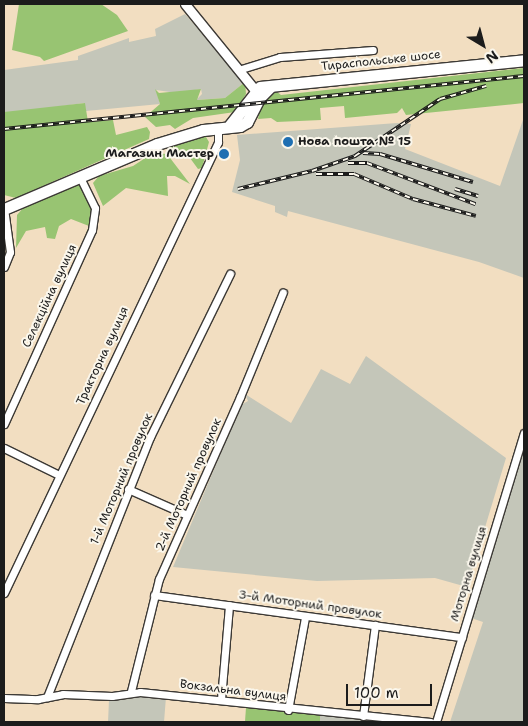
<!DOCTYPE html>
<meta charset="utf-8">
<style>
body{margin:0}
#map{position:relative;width:528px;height:726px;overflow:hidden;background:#f2dec1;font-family:"Shantell Sans",sans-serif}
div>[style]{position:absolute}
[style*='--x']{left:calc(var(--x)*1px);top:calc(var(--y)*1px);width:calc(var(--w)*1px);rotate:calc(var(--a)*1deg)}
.industrial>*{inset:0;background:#c4c6b9}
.green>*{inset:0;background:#98c472}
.roads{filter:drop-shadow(1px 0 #3c3935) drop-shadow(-1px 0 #3c3935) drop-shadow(0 1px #3c3935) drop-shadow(0 -1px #3c3935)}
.minor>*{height:7px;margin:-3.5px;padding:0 3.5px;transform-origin:3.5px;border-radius:3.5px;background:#fff}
.tertiary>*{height:9px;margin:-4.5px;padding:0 4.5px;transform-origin:4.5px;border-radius:4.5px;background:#fff}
.primary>*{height:11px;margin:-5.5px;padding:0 5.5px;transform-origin:5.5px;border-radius:5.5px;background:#fff}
.rail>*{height:4px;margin-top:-2px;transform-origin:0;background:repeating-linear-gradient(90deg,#fbf7ec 0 5.5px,#1c1c1c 0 11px);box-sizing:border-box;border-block:1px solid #1c1c1c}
.dots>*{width:14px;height:14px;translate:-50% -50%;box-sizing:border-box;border:2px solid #fbf7ec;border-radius:50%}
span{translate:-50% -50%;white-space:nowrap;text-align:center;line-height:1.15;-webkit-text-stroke:4px #fbf7ec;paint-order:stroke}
.street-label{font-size:12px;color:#1c1c1c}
.poi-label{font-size:12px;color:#1c1c1c;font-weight:700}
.left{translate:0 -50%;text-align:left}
.right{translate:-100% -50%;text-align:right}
.frame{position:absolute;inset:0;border:5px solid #1c1c1c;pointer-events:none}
.north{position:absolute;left:458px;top:20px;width:50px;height:50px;-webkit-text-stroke:4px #fbf7ec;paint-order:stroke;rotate:143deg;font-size:14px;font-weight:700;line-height:20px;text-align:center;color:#1c1c1c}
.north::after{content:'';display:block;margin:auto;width:18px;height:22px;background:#1c1c1c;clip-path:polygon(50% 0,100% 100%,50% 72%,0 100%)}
.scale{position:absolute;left:346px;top:684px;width:86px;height:22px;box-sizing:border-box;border:2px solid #1c1c1c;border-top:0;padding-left:6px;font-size:15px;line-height:18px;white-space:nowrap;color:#1c1c1c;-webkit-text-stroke:4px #fbf7ec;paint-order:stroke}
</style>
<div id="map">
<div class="industrial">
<i style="clip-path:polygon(185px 14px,245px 82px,225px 98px,196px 100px,202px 94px,201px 89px,177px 93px,156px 90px,160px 104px,86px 111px,84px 103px,5px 114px,4px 70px,78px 60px,78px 56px,129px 38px,129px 42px,156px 36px,155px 29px)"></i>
<i style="clip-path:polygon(524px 117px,524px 278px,479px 262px,288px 211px,287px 217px,275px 212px,275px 206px,232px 192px,240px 160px,237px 135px,397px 123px,411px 124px,405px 149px,500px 186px)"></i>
<i style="clip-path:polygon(366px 356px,506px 458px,467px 587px,435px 578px,317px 581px,173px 567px,241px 405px,248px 401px,245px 394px,291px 423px,321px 369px,350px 384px)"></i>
<i style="clip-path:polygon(524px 436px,524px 722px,450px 722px,483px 622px,471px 618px)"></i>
<i style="clip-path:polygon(132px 695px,166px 697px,164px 722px,108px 722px,109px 700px,128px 699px)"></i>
<i style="clip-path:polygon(320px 713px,406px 722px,320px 722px)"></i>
</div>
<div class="green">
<i style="clip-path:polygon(19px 4px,101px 4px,117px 15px,128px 31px,44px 61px,40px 57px,12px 50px)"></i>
<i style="clip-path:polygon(524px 68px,524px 103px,406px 115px,402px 108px,397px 113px,345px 118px,344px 106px,320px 108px,321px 120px,277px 122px,271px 118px,258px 119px,262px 101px,276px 91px,281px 95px)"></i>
<i style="clip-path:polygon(245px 82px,246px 94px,235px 112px,193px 118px,175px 129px,170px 125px,156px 127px,145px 117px,160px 104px,155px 89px,159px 93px,201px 89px,197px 100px,225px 98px)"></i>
<i style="clip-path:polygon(85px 103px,88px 122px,113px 120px,116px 135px,147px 127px,150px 132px,149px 139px,16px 198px,4px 195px,4px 112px)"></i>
<i style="clip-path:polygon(206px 137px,209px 142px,202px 168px,198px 169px,190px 158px,172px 150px,171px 146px,193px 138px)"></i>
<i style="clip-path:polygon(153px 153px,167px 154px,190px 184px,175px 176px,167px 176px,168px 196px,126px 188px,103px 206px,93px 183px,99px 176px,133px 166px)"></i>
<i style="clip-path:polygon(80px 184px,93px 207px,89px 234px,86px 233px,89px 226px,71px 219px,59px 226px,55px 239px,47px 238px,45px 227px,26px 231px,16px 248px,17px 215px,24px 207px)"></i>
<i style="clip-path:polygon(246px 707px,320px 713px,320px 722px,245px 722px)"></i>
</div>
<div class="roads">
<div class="minor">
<i style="--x:238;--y:70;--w:44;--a:-17.2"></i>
<i style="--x:280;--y:57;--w:93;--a:-4.3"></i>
<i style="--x:4;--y:267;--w:16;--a:-68"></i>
<i style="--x:10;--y:252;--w:44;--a:-97.8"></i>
<i style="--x:4;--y:424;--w:213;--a:-65.6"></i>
<i style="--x:92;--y:230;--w:22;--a:-82"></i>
<i style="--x:95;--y:208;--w:34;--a:-116"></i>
<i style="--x:4;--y:448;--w:61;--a:26.1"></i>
<i style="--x:128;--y:489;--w:64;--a:23.8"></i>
<i style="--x:4;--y:593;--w:499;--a:-64.6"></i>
<i style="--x:218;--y:142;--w:14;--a:-90"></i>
<i style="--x:154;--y:595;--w:311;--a:7.8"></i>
<i style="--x:131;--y:691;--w:115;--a:-76"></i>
<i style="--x:159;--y:579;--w:199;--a:-66"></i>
<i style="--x:240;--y:397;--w:113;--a:-67.7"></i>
<i style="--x:47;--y:697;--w:280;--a:-68.4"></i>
<i style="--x:150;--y:437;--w:182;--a:-63.9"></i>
<i style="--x:4;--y:698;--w:34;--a:2"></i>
<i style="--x:38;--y:699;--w:25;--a:-11"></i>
<i style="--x:63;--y:694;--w:49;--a:2.3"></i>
<i style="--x:112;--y:696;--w:28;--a:-8"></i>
<i style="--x:140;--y:692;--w:292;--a:5.9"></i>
<i style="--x:221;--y:699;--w:94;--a:-85.1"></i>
<i style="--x:288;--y:710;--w:95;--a:-79.6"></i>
<i style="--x:363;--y:716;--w:92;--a:-82.5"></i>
<i style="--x:436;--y:722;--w:302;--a:-73.1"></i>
</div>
<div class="tertiary">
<i style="--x:185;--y:4;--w:111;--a:50.9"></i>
</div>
<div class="primary">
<i style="--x:230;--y:125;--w:48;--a:-51.7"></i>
<i style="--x:260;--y:87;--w:265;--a:-5.8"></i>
<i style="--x:4;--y:209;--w:166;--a:-23"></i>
<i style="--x:157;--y:144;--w:48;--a:-16.9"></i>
<i style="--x:203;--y:130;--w:37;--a:-6"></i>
<i style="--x:240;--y:126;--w:8;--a:-30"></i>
<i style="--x:247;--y:122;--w:28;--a:-63"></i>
<i style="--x:260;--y:97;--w:14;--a:-45"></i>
</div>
</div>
<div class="rail">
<i style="--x:4;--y:129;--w:523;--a:-5.82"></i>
<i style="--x:363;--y:153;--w:17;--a:3"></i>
<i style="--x:380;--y:154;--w:97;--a:16.8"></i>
<i style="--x:348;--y:163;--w:19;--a:0"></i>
<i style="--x:367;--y:163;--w:116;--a:20.8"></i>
<i style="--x:316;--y:174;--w:38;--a:0"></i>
<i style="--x:354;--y:174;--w:64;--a:23"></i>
<i style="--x:413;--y:199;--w:65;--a:15.1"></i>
<i style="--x:238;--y:189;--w:76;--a:-13.7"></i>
<i style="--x:312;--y:171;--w:46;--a:-19.2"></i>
<i style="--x:355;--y:156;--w:102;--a:-33.8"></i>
<i style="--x:440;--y:99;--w:48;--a:-15.8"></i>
<i style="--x:455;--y:189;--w:24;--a:17"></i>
</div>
<div class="dots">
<i style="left:288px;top:142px;background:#1f6fb2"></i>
<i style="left:224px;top:154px;background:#1f6fb2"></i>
</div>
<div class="street-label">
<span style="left:381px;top:61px;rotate:-6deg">Тираспольське шосе</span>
<span style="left:50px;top:296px;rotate:-65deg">Селекційна вулиця</span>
<span style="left:103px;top:356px;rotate:-65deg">Тракторна вулиця</span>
<span style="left:122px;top:479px;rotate:-67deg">1-й Моторний провулок</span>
<span style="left:189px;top:485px;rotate:-66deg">2-й Моторний провулок</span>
<span style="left:469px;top:574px;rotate:-73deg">Моторна вулиця</span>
<span style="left:310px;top:605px;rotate:8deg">3-й Моторний провулок</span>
<span style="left:233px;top:691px;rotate:7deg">Вокзальна вулиця</span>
</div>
<div class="poi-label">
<span class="left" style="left:298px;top:142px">Нова пошта № 15</span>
<span class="right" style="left:214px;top:154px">Магазин Мастер</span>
</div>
<div class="frame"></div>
<div class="north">N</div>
<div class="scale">100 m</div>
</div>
